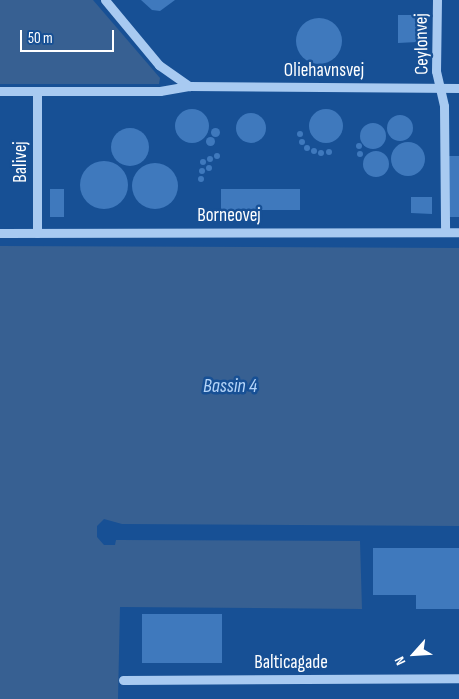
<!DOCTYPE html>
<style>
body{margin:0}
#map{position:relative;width:459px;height:699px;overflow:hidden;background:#175095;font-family:"Sofia Sans Condensed",sans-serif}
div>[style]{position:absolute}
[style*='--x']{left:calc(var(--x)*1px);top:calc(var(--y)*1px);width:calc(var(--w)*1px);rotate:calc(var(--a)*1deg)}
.water>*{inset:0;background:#376092}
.building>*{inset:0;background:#3f79bd}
.round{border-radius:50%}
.minor>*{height:9px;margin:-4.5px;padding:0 4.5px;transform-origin:4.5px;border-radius:4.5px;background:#a8caf1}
span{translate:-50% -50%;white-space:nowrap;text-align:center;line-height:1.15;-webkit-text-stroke:5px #175095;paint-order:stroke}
.street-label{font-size:19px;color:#fff}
.water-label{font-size:20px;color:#b4d4f8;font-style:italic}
.north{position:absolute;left:389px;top:629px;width:50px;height:50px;-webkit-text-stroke:4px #175095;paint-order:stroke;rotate:244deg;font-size:14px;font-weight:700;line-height:20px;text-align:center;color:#fff}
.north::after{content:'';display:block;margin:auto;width:18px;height:22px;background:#fff;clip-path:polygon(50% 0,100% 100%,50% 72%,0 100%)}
.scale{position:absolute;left:20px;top:30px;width:94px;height:22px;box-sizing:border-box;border:2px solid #fff;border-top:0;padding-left:6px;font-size:15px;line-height:18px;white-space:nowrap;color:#fff;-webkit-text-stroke:4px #175095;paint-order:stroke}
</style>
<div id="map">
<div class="water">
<i style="clip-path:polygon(0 0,93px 0,160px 78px,159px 84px,0 84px)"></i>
<i style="clip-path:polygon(0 246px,459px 248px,459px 526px,122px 524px,104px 519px,97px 526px,97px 537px,104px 545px,115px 545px,116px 540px,360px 541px,362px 609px,120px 607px,118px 699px,0 699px)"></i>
</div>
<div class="building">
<i style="clip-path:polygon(141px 0,175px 0,160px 11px,152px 10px)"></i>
<i style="clip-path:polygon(398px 15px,417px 15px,417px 42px,398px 43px)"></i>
<i class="round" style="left:296px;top:18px;width:46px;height:46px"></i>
<i class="round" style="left:309px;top:109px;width:34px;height:34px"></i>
<i class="round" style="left:175px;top:109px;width:34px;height:34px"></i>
<i class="round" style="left:236px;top:113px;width:30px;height:30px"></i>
<i class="round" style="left:387px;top:115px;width:26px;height:26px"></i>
<i class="round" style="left:360px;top:123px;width:26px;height:26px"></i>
<i class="round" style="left:210.5px;top:127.5px;width:9px;height:9px"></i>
<i class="round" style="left:111px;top:128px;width:38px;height:38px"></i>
<i class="round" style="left:297px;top:131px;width:6px;height:6px"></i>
<i class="round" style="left:205.5px;top:136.5px;width:9px;height:9px"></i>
<i class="round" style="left:299px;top:139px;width:6px;height:6px"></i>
<i class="round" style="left:391px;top:142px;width:34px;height:34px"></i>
<i class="round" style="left:356px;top:143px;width:6px;height:6px"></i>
<i class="round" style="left:304px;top:145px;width:6px;height:6px"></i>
<i class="round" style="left:311px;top:148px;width:6px;height:6px"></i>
<i class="round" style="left:326px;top:149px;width:6px;height:6px"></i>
<i class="round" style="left:318px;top:150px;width:6px;height:6px"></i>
<i class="round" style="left:357px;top:151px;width:6px;height:6px"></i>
<i class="round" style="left:363px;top:151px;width:26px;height:26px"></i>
<i class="round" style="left:214px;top:153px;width:6px;height:6px"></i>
<i class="round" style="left:207px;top:156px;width:6px;height:6px"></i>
<i style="clip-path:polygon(447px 156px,459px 156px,459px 217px,448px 217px)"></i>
<i class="round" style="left:200px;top:159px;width:6px;height:6px"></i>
<i class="round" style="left:80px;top:161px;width:48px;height:48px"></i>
<i class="round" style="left:132px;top:163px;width:46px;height:46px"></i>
<i class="round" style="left:206px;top:165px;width:6px;height:6px"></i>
<i class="round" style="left:199px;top:168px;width:6px;height:6px"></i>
<i class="round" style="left:198px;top:176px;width:6px;height:6px"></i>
<i style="clip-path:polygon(50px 189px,64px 189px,64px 217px,50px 217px)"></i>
<i style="clip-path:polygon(221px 189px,300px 189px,300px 210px,251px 210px,251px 217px,221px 217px)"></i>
<i style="clip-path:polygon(411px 197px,432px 197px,432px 214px,411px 213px)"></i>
<i style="clip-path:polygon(373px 548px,459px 548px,459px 609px,416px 609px,416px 595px,373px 595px)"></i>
<i style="clip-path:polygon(142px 614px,222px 614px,222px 663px,142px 663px)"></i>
</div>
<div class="minor">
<i style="--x:105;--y:0;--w:85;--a:50.3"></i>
<i style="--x:159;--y:65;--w:37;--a:35"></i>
<i style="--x:437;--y:0;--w:71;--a:90.8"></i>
<i style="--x:436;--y:71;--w:36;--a:77"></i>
<i style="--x:444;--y:106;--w:126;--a:89.5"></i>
<i style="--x:0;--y:91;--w:160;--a:0"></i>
<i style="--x:160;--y:91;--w:29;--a:-10"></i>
<i style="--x:189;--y:86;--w:270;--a:0.4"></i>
<i style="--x:0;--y:233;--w:459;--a:-0.1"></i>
<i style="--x:37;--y:233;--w:142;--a:-90"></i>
<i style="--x:123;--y:680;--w:336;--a:-0.3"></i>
</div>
<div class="street-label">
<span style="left:422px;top:44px;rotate:-91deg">Ceylonvej</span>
<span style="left:324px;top:71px">Oliehavnsvej</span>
<span style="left:21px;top:162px;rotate:-90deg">Balivej</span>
<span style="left:229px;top:216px">Borneovej</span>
<span style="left:291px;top:663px">Balticagade</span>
</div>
<div class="water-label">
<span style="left:230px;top:386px">Bassin 4</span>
</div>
<div class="north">N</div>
<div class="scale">50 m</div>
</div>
